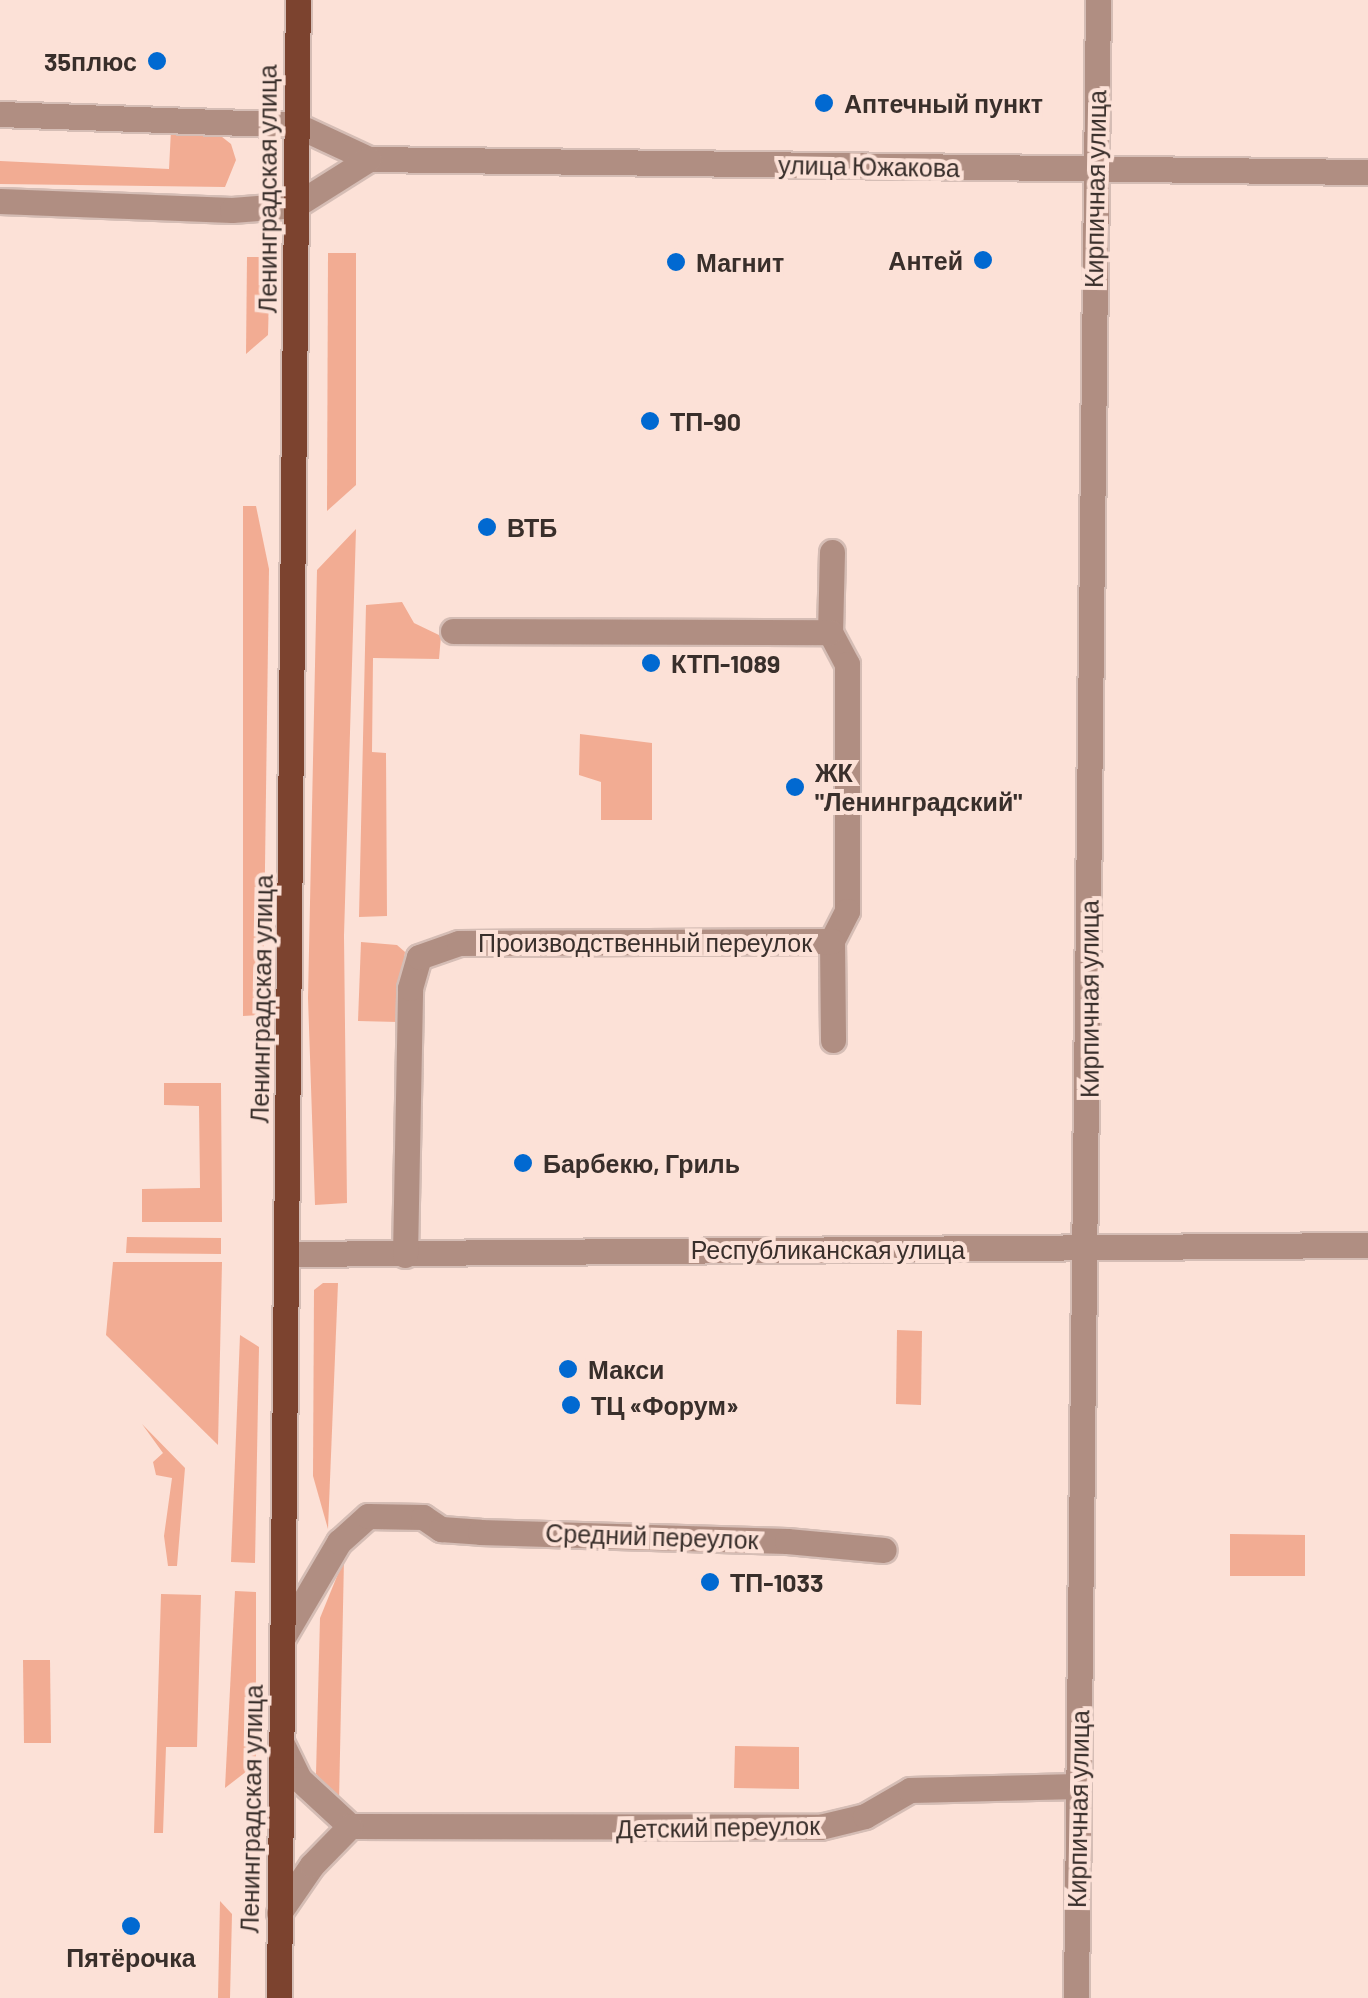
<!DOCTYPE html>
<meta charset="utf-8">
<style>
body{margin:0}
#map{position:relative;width:1368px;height:1998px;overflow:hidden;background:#fce1d7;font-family:Barlow,sans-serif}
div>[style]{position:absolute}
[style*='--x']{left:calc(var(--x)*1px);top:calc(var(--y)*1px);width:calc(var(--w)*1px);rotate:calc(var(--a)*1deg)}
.green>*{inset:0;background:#f2ac93}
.roads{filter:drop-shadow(2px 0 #d5bdb5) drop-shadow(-2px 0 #d5bdb5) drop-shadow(0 2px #d5bdb5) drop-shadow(0 -2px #d5bdb5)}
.minor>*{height:25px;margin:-12.5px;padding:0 12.5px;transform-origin:12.5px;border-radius:12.5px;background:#b08e82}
.major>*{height:25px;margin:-12.5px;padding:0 12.5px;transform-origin:12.5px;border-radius:12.5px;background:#7c432f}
.dots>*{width:28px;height:28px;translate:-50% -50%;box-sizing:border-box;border:5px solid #fce1d7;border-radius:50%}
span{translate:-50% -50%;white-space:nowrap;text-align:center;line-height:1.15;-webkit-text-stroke:8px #fce1d7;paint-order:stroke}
.poi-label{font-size:25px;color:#392f2b;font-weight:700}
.right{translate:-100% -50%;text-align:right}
.left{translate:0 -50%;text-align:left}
.street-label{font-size:25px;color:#392f2b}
</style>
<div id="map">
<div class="green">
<i style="clip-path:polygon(171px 130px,217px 133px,231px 144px,236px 160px,225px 187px,0 184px,0 161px,169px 169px)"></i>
<i style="clip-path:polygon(328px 253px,356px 253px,356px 485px,327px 511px)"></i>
<i style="clip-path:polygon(247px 257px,270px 257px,268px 335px,246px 354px)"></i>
<i style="clip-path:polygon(243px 506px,256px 506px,269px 569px,263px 1015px,243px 1016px)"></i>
<i style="clip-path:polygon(356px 529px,344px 936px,347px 1203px,315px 1205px,308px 998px,317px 570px)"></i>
<i style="clip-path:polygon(402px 602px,414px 623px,441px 636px,439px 659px,373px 658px,372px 752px,386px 753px,387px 916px,359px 917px,366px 605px)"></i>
<i style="clip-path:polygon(580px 734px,652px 743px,652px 820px,601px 820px,601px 782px,579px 775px)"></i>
<i style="clip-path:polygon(361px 942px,397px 945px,405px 952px,398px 1022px,358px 1021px)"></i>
<i style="clip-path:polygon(164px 1083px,221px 1083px,222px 1222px,142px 1222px,142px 1189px,200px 1188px,199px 1106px,164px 1105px)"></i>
<i style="clip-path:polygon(127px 1237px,221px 1238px,221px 1254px,126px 1253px)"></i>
<i style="clip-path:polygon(113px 1262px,222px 1262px,218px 1445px,106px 1335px)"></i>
<i style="clip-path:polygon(323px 1283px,338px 1283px,328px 1529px,313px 1476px,314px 1290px)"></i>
<i style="clip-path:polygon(897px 1330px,922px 1331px,921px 1405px,896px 1404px)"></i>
<i style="clip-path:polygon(240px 1335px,259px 1347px,255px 1563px,231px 1562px)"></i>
<i style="clip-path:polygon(142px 1424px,185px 1468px,177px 1566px,168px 1566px,164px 1536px,172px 1478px,156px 1475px,153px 1462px,163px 1453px)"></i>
<i style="clip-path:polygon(1230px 1534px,1305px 1535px,1305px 1576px,1230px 1576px)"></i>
<i style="clip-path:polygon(344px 1559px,339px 1802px,316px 1774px,320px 1618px)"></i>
<i style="clip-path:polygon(235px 1591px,256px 1592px,256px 1764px,225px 1788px)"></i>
<i style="clip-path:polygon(161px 1594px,201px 1595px,197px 1747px,166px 1747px,163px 1833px,154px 1833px)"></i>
<i style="clip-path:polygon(23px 1660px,50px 1660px,51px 1743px,24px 1743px)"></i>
<i style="clip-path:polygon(735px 1746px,799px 1747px,799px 1789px,734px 1788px)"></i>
<i style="clip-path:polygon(220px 1901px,232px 1914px,230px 1998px,218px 1998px)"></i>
</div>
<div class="roads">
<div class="minor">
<i style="--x:0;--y:114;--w:296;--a:2.1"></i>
<i style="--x:296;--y:125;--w:81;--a:25"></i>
<i style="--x:369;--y:159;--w:999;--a:0.75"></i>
<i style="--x:0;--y:201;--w:232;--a:2.2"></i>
<i style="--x:232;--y:210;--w:64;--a:-4.5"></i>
<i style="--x:296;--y:205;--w:86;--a:-32.2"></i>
<i style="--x:832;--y:552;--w:80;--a:91.4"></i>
<i style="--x:830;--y:632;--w:36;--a:62"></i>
<i style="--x:847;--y:664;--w:247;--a:90"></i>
<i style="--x:847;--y:911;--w:34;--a:117"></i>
<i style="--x:832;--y:941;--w:99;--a:89.4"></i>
<i style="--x:453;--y:631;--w:377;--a:0.2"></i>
<i style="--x:288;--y:1254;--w:1080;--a:-0.48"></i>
<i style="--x:405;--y:1255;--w:267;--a:-88.9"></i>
<i style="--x:410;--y:988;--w:32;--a:-74"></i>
<i style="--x:419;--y:957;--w:42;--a:-19.3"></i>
<i style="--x:459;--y:943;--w:373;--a:-0.3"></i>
<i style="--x:282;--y:1639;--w:113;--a:-59.6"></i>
<i style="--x:339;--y:1542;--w:39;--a:-42"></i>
<i style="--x:368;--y:1516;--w:55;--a:1"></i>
<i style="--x:423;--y:1517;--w:22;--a:34"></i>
<i style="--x:441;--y:1529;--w:39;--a:4"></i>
<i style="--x:480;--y:1532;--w:307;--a:1.7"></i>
<i style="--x:787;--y:1541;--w:97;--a:5.3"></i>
<i style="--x:282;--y:1744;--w:39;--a:64"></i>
<i style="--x:299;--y:1779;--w:69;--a:42.7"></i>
<i style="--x:350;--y:1826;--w:470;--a:0.1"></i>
<i style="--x:820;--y:1827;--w:46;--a:-13.7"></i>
<i style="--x:865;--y:1816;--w:52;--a:-30"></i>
<i style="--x:910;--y:1790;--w:168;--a:-1.4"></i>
<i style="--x:279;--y:1913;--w:58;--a:-55.5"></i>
<i style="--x:312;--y:1865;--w:54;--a:-45.7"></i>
<i style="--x:1076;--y:1998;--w:1998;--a:-89.37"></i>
</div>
<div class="major">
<i style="--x:279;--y:1998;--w:1998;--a:-89.46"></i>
</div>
</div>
<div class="dots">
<i style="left:157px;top:61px;background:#0169d1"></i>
<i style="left:824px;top:103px;background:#0169d1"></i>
<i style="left:983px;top:260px;background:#0169d1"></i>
<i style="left:676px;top:262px;background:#0169d1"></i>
<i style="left:650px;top:421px;background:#0169d1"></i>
<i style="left:487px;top:527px;background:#0169d1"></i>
<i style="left:651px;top:663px;background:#0169d1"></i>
<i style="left:795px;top:787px;background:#0169d1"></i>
<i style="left:523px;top:1163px;background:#0169d1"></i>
<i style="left:568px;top:1369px;background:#0169d1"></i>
<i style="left:571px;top:1405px;background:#0169d1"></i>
<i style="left:710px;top:1582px;background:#0169d1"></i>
<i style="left:131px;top:1926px;background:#0169d1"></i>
</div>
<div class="poi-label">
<span class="right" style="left:137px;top:61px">35плюс</span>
<span class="left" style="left:844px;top:103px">Аптечный пункт</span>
<span class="right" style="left:963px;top:260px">Антей</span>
<span class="left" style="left:696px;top:262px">Магнит</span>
<span class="left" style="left:670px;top:421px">ТП-90</span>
<span class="left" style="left:507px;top:527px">ВТБ</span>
<span class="left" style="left:671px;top:663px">КТП-1089</span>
<span class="left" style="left:815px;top:787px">ЖК<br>"Ленинградский"</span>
<span class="left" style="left:543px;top:1163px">Барбекю, Гриль</span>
<span class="left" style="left:588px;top:1369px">Макси</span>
<span class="left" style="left:591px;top:1405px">ТЦ «Форум»</span>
<span class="left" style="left:730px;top:1582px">ТП-1033</span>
<span style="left:131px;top:1957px">Пятёрочка</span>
</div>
<div class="street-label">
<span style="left:869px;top:166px;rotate:1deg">улица Южакова</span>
<span style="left:267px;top:189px;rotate:-90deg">Ленинградская улица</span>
<span style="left:1095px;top:189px;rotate:-89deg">Кирпичная улица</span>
<span style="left:645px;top:942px">Производственный переулок</span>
<span style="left:261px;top:999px;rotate:-89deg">Ленинградская улица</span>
<span style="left:1089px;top:999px;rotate:-90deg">Кирпичная улица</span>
<span style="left:828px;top:1249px">Республиканская улица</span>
<span style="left:652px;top:1536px;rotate:2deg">Средний переулок</span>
<span style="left:251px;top:1809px;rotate:-89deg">Ленинградская улица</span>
<span style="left:1078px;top:1809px;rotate:-89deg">Кирпичная улица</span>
<span style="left:718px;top:1827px;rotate:-1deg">Детский переулок</span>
</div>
</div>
